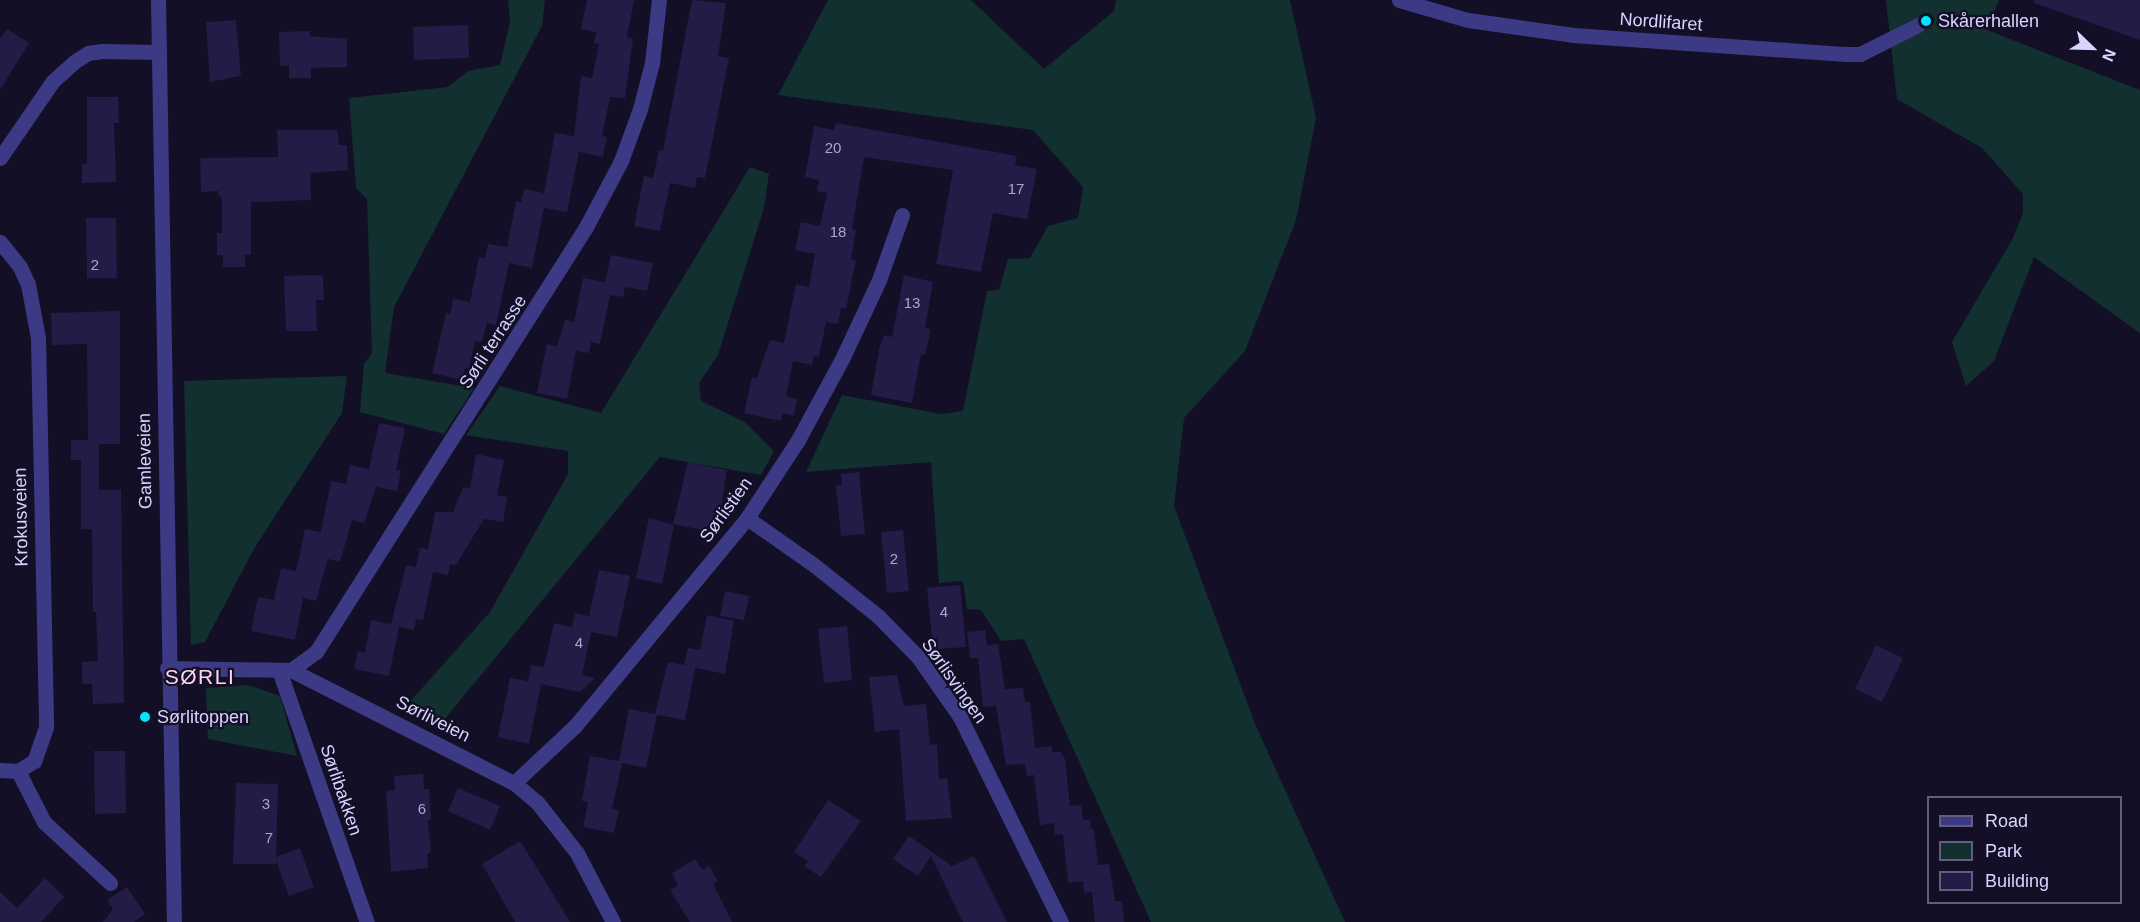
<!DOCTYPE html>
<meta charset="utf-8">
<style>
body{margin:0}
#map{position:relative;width:2140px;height:922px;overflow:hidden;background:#130f26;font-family:Arial,sans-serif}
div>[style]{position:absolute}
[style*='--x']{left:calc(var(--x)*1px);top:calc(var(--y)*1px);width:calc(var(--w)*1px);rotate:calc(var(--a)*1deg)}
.green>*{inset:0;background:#12302f}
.building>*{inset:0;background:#241b47}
.minor>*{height:15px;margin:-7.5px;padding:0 7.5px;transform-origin:7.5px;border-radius:7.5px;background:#3d3a85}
.dots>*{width:16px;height:16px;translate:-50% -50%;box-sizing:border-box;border:3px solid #130f26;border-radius:50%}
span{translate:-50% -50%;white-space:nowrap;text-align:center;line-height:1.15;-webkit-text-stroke:4.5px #130f26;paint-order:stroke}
.number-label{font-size:15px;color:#aca6d1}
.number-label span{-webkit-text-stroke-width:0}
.poi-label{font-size:18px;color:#d9d4ff}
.left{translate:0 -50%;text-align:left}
.street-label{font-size:18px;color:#d9d4ff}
.quarter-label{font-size:21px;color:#ffd6f0;letter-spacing:1.5px}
.legend{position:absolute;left:1927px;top:796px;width:195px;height:108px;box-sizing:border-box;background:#130f26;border:2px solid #625e7d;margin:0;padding:8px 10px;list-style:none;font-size:18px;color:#d9d4ff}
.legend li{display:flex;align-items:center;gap:12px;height:30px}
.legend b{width:30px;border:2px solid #625e7d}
.north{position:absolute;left:2062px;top:18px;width:60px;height:60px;-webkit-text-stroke:4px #130f26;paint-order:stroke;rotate:113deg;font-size:16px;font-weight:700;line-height:24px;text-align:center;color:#d9d4ff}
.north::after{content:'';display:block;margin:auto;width:21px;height:27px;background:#d9d4ff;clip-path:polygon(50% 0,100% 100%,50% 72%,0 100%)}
</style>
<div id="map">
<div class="green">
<i style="clip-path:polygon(508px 0,545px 0,542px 26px,394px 307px,385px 373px,474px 388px,444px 434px,360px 412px,364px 364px,372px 353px,367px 199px,356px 188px,349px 98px,448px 87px,468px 71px,500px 65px,510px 22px)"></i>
<i style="clip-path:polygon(828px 0,971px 0,1044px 69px,1114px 11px,1116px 0,1290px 0,1316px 118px,1296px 220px,1245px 351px,1184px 418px,1174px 506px,1256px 726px,1345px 922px,1151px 922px,1024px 639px,1001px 641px,981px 610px,967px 609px,963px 581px,939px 583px,931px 462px,806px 472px,842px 395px,941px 414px,963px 411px,987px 291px,999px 290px,1008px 259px,1030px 258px,1048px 226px,1078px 218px,1083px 187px,1033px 130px,778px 95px)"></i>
<i style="clip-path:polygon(1886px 0,1999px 0,1987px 30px,2140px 90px,2140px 333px,2034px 257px,1994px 361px,1966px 386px,1952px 342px,2013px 238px,2023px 213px,2023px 194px,1982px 148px,1897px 99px)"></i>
<i style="clip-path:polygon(750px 167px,769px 174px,764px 208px,718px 355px,699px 383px,701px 401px,745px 422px,774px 451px,761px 475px,660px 457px,444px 720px,415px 712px,407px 705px,490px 612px,568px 474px,568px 451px,466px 435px,500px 386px,601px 413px)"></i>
<i style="clip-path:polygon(347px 376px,342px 413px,255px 547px,205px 642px,191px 645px,184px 381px)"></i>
<i style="clip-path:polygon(248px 685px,280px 696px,297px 756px,208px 739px,206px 688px)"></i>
</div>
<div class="building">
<i style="clip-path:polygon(587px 0,634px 0,627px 37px,633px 39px,625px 98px,610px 97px,602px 136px,607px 137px,603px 157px,579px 152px,567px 212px,544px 208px,532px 268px,509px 263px,496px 325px,487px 323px,482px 342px,475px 341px,469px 369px,465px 368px,462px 380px,432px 373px,446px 313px,450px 314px,453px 299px,470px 302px,479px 257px,485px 258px,488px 244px,507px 247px,516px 201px,521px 202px,524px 189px,544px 193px,555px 133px,574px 136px,581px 76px,592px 78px,599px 44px,594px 43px,596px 32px,581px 29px)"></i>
<i style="clip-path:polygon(692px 0,726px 3px,718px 56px,729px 58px,705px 178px,697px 177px,695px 188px,670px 183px,660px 231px,634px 226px,644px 176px,653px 178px,659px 150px,663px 151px)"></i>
<i style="clip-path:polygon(2034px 0,2140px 0,2140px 40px,2034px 3px)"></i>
<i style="clip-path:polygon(236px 20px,241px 76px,210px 82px,206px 22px)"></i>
<i style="clip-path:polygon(468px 25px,469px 58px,414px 60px,413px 27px)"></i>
<i style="clip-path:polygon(7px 29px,29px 43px,0 90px,0 39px)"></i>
<i style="clip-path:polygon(310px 31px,310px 36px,347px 39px,347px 67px,311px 68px,311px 78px,289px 78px,289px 66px,280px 66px,279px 32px)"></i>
<i style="clip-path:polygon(87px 97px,118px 97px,119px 123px,114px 123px,116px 182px,82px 183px,82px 164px,87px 164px)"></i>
<i style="clip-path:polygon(836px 123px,1017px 156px,1015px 165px,1037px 169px,1027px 219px,993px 213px,981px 272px,936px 264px,953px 170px,864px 157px,852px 229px,856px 230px,851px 259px,856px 260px,846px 309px,841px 308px,838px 324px,826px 322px,819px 357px,814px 356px,812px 365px,793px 361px,786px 396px,797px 399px,794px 416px,782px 413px,781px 421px,744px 413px,752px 378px,757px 378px,770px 340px,784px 343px,796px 284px,809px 287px,815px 254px,795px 250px,801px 222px,820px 226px,827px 193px,817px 191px,819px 180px,805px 177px,814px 126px,834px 130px)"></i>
<i style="clip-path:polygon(277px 130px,337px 130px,339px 145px,347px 145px,348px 170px,310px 173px,311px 200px,251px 202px,251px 255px,245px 255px,245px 267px,223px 267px,223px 255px,217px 255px,217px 233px,222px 233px,222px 197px,219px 197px,218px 191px,201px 192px,200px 158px,278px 157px)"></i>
<i style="clip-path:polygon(86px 218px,116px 218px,117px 278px,87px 278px)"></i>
<i style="clip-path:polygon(611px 255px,653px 263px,647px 291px,625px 287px,623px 297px,610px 295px,600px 344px,591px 342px,589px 353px,576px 351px,567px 399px,537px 393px,547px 344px,557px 346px,565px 320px,574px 322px,583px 278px,605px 282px)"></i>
<i style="clip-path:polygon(315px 275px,323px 276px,324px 300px,316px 300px,317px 331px,286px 331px,284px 276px)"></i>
<i style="clip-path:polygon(904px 275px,933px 282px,925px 328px,931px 329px,925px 355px,921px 354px,912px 403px,871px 395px,880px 345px,884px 335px,892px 337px)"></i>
<i style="clip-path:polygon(120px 311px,120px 444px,99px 444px,99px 490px,121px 490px,124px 703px,93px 704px,92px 684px,82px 684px,82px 662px,98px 661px,96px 612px,93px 612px,92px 529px,81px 529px,81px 460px,71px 460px,71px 440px,88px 440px,87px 344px,52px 345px,51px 313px)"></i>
<i style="clip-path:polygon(379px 423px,405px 428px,396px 470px,401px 470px,397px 491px,376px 487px,364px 523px,352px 520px,340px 562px,328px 559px,316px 601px,303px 598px,295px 640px,251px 631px,258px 597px,274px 600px,281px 568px,296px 571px,305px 529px,321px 532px,331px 481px,346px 484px,350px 465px,369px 469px)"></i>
<i style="clip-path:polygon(476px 454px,504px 460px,497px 495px,507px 497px,503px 522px,484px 519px,456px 565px,450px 564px,448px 575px,433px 572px,423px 620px,416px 619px,414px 630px,399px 627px,389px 676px,354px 669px,358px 651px,365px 653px,371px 620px,391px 624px,406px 565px,416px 567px,420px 548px,428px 549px,435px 512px,453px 512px,463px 487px,470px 488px)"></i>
<i style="clip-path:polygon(688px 462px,727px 470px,720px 514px,713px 532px,673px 524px)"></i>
<i style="clip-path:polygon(859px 472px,865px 534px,841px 536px,836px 486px,842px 485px,841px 474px)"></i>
<i style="clip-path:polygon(649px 518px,674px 525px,662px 584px,636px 578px)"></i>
<i style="clip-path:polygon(903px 530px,909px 591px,887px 593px,881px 532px)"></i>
<i style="clip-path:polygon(599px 570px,630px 576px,617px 637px,591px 632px,582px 675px,595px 678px,580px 692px,541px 684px,529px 744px,498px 737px,510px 678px,528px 681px,531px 665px,544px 667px,554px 623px,572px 627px,575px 613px,589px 616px)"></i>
<i style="clip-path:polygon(960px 585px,966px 647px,938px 649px,937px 638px,932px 638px,927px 588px)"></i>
<i style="clip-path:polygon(725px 591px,749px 596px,744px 620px,720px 616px)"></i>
<i style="clip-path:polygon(707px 615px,734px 621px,725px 674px,695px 668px,685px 720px,657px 715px,646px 768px,622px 763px,612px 809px,619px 810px,614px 833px,583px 827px,588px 802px,582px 801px,590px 756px,619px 761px,629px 709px,655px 714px,668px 662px,684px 665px,688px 648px,700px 650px)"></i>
<i style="clip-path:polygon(847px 626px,852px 680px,824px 683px,818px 629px)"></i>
<i style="clip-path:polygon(985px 630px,987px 645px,998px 644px,1005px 689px,1023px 688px,1025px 702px,1030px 702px,1035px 748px,1052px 746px,1052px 752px,1061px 752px,1065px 759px,1070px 806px,1081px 805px,1083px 820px,1090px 820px,1091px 829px,1094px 829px,1098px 865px,1109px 864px,1115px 901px,1122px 901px,1124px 922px,1095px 922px,1092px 892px,1084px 893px,1083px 881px,1068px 883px,1063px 834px,1055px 835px,1054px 823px,1040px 825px,1034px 775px,1027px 776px,1025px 764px,1006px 765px,996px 706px,983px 707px,978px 658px,970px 658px,967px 632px)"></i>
<i style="clip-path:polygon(1876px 645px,1903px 658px,1882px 702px,1855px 689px)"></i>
<i style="clip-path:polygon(897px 675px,904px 706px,926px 704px,930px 745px,937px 744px,939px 779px,947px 778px,952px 818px,906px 821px,899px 729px,875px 732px,869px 677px)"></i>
<i style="clip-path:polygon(94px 751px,125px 751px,126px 813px,95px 814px)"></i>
<i style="clip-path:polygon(423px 774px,424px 789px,429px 789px,431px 820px,428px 820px,431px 852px,427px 855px,428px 868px,391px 872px,386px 791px,395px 790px,394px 776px)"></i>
<i style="clip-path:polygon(236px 783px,278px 784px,276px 857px,300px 848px,314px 887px,289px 896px,276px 860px,276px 864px,233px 864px)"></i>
<i style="clip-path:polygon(458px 788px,500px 806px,490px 830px,448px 811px)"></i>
<i style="clip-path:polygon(828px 800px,861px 821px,821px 877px,804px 866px,808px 861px,794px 852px)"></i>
<i style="clip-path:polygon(909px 836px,952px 866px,974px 856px,1007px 922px,963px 922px,931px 856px,918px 876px,893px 859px)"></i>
<i style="clip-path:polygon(520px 841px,537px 868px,570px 922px,515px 922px,482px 864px)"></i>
<i style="clip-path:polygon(695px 859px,702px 870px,709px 866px,718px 881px,713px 884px,732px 922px,690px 922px,670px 890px,678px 885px,672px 873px)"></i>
<i style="clip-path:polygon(45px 878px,64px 897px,41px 922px,0 922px,0 892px,17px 908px)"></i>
<i style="clip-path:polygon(127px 887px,145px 914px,134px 922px,103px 922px,113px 909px,107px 900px)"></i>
</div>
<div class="minor">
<i style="--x:158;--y:0;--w:922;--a:89.01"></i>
<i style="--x:1399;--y:0;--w:72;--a:16.2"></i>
<i style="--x:1468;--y:20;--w:106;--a:8.1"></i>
<i style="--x:1573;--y:35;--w:274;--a:4"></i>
<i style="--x:1846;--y:54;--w:14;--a:0"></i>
<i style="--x:1860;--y:54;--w:65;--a:-26.6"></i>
<i style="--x:0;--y:158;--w:93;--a:-55.5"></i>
<i style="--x:53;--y:81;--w:28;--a:-42"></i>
<i style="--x:74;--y:62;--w:17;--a:-33"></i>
<i style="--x:88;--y:53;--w:14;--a:-8"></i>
<i style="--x:102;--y:51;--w:57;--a:1"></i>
<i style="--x:0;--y:242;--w:32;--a:51"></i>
<i style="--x:20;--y:267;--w:19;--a:65"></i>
<i style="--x:28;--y:284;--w:55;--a:79.5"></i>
<i style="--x:38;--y:338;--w:389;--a:88.8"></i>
<i style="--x:46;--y:727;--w:36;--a:109"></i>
<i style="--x:34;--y:761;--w:19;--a:148"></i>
<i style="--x:18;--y:771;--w:18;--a:-177"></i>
<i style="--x:747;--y:518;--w:82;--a:35"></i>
<i style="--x:814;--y:565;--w:82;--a:38.6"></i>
<i style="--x:878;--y:616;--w:57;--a:45.7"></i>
<i style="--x:918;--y:657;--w:73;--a:55"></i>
<i style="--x:960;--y:717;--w:229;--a:63.8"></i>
<i style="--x:167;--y:668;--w:124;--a:0.9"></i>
<i style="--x:291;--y:670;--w:250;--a:26.9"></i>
<i style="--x:514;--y:783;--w:30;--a:40"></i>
<i style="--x:537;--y:802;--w:65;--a:51.9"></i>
<i style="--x:577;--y:853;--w:78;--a:62.4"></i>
<i style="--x:279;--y:670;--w:267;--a:70.8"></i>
<i style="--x:291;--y:670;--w:31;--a:-36"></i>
<i style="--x:316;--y:652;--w:504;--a:-57.57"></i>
<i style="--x:586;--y:227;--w:75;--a:-62.1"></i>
<i style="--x:621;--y:161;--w:55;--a:-69.9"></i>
<i style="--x:640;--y:109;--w:48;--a:-75.4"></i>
<i style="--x:652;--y:63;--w:63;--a:-83.7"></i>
<i style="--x:18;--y:771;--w:57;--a:63"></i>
<i style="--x:44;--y:822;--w:90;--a:42.7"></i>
<i style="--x:514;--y:783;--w:83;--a:-43.1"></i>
<i style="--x:575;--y:726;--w:270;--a:-50.4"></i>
<i style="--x:747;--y:518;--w:93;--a:-56.8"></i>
<i style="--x:798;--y:440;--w:92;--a:-61.5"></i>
<i style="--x:842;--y:359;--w:87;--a:-64.9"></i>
<i style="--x:879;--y:280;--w:69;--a:-70.5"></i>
</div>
<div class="dots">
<i style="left:1926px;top:21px;background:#00e5ff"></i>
<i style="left:145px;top:717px;background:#00e5ff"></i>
</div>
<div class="number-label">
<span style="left:833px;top:148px">20</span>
<span style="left:1016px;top:189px">17</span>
<span style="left:838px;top:232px">18</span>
<span style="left:95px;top:265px">2</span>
<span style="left:912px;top:303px">13</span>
<span style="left:894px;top:559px">2</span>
<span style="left:944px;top:612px">4</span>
<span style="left:579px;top:643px">4</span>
<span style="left:266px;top:804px">3</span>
<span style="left:422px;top:809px">6</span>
<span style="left:269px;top:838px">7</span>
</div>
<div class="poi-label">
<span class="left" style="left:1938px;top:21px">Skårerhallen</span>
<span class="left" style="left:157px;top:717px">Sørlitoppen</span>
</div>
<div class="street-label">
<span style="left:1661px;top:22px;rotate:4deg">Nordlifaret</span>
<span style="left:493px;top:342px;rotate:-57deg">Sørli terrasse</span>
<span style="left:145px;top:461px;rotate:-91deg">Gamleveien</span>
<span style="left:726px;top:510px;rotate:-54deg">Sørlistien</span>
<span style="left:21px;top:517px;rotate:-91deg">Krokusveien</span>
<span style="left:954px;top:681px;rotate:55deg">Sørlisvingen</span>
<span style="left:433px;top:719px;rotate:27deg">Sørliveien</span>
<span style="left:341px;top:790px;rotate:71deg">Sørlibakken</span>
</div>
<div class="quarter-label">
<span style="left:200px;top:677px">SØRLI</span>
</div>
<ul class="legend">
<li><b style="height:8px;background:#3d3a85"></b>Road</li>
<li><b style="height:16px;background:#12302f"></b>Park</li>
<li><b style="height:16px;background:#241b47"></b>Building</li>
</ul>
<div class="north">N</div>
</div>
